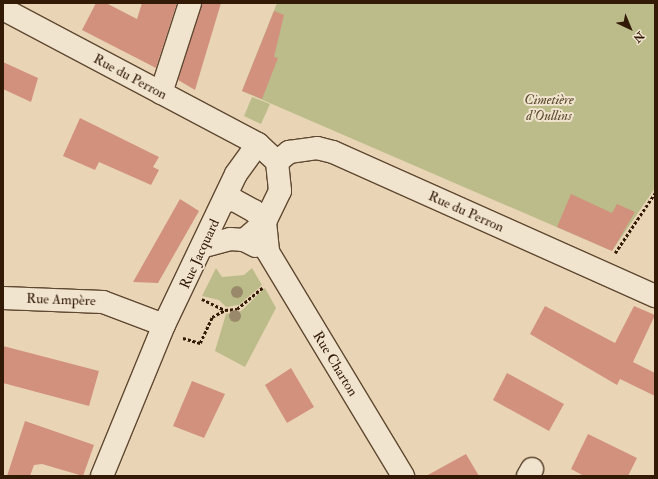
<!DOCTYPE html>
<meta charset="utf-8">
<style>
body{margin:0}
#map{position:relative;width:658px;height:479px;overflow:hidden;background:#e9d5b5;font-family:"IM FELL Double Pica",serif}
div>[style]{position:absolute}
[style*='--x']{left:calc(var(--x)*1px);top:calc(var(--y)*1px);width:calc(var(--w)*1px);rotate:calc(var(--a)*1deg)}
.green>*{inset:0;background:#bbbc8a}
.building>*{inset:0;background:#d2917d}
.path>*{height:2.5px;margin-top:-1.25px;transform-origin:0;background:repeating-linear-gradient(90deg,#321a07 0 3px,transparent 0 5px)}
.roads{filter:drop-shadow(1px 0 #604932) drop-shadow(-1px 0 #604932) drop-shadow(0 1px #604932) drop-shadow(0 -1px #604932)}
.minor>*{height:22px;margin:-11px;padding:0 11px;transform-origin:11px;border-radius:11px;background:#f1e4cf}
.trees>*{width:12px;height:12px;margin:-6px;border-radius:50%;background:#9b896b}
span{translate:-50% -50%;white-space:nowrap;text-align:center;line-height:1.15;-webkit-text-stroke:4px #f1e4cf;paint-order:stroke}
.street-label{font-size:14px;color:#321a07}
.park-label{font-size:14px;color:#5b4b2e;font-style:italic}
.frame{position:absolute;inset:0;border:4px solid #321a07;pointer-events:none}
.north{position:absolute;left:610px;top:8px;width:40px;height:40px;-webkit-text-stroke:3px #f1e4cf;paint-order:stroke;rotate:136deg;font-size:11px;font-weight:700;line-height:16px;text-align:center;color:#321a07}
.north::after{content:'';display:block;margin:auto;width:14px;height:18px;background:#321a07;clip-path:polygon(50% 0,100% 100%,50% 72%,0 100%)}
</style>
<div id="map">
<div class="green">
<i style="clip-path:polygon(277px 3px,655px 3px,655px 188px,612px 251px,242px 91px)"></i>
<i style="clip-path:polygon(252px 97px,270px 104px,261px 124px,244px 116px)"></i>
<i style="clip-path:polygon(216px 268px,222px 277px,244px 275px,252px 268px,262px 285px,239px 305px,226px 307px,219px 300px,202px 296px)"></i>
<i style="clip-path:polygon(265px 288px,276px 308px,245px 367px,215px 351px,226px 314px,241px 311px)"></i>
</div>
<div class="building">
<i style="clip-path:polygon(96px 3px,106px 3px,137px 19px,142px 3px,177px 3px,156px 68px,82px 30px)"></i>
<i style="clip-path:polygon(202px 3px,221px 3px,195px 90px,178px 80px)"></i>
<i style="clip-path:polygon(274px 11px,284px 15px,274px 57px,278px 58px,262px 99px,242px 91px)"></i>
<i style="clip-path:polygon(3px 62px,38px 78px,31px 102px,3px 89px)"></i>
<i style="clip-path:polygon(80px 118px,159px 157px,153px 167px,159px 170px,151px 185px,99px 162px,95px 170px,63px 156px)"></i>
<i style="clip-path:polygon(571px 194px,612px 213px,617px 204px,635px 212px,612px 251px,557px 227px)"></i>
<i style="clip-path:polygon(180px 199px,199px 211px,158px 283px,133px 282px)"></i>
<i style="clip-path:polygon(545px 306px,615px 343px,634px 306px,655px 315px,633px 362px,655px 373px,655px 396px,620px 379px,617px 385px,530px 334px)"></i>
<i style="clip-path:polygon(3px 346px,99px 371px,89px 406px,3px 383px)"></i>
<i style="clip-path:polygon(291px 368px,314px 407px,287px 423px,265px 385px)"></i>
<i style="clip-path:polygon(507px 373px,564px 404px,549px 431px,493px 400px)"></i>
<i style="clip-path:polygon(192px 381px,225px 394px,204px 438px,173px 426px)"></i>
<i style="clip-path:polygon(25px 421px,94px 445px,83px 476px,42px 464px,34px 465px,30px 476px,7px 476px)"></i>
<i style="clip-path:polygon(588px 434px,637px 458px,628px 476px,584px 476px,571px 469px)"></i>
<i style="clip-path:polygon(466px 454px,479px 476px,426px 476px)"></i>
</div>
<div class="path">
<i style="--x:615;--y:253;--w:72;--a:-56.3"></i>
<i style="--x:202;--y:299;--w:25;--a:26"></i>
<i style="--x:225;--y:310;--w:12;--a:-5"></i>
<i style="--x:237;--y:309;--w:33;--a:-40"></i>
<i style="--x:183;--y:338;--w:18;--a:16"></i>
<i style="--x:200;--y:343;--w:29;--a:-65"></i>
<i style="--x:212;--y:317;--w:15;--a:-28"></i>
</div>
<div class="roads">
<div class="minor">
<i style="--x:3;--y:9;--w:289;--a:27.9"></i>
<i style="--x:258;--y:144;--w:26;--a:43"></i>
<i style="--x:277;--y:162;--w:29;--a:84"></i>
<i style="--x:280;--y:191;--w:34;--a:116"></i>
<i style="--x:265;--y:222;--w:28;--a:139"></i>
<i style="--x:161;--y:93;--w:95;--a:-72.1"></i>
<i style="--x:277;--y:162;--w:16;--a:-40"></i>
<i style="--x:289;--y:152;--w:28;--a:-8"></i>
<i style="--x:317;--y:148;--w:16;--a:14"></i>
<i style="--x:333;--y:152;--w:353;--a:24.1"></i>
<i style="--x:224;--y:201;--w:10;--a:-6"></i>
<i style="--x:234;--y:200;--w:23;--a:29"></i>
<i style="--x:254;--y:211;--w:16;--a:45"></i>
<i style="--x:265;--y:222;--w:30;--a:84"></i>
<i style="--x:268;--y:252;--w:262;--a:58.9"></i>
<i style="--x:204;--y:246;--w:27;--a:-15"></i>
<i style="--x:230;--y:239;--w:14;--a:4"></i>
<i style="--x:244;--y:240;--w:13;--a:27"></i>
<i style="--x:3;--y:298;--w:100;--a:2.3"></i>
<i style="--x:103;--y:302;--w:65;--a:20.7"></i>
<i style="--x:102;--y:476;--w:163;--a:-67.7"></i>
<i style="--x:164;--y:325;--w:167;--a:-64.5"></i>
<i style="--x:236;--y:174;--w:37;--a:-54"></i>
<i style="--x:528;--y:476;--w:8;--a:-60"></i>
</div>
</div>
<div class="trees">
<i style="left:237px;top:292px"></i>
<i style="left:235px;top:316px"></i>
</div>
<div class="street-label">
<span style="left:130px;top:77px;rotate:28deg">Rue du Perron</span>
<span style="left:466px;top:212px;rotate:24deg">Rue du Perron</span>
<span style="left:200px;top:254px;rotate:-65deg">Rue Jacquard</span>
<span style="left:61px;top:300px;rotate:2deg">Rue Ampère</span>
<span style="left:335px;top:364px;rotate:59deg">Rue Charton</span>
</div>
<div class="park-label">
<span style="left:549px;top:108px">Cimetière<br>d'Oullins</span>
</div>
<div class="frame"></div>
<div class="north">N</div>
</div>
